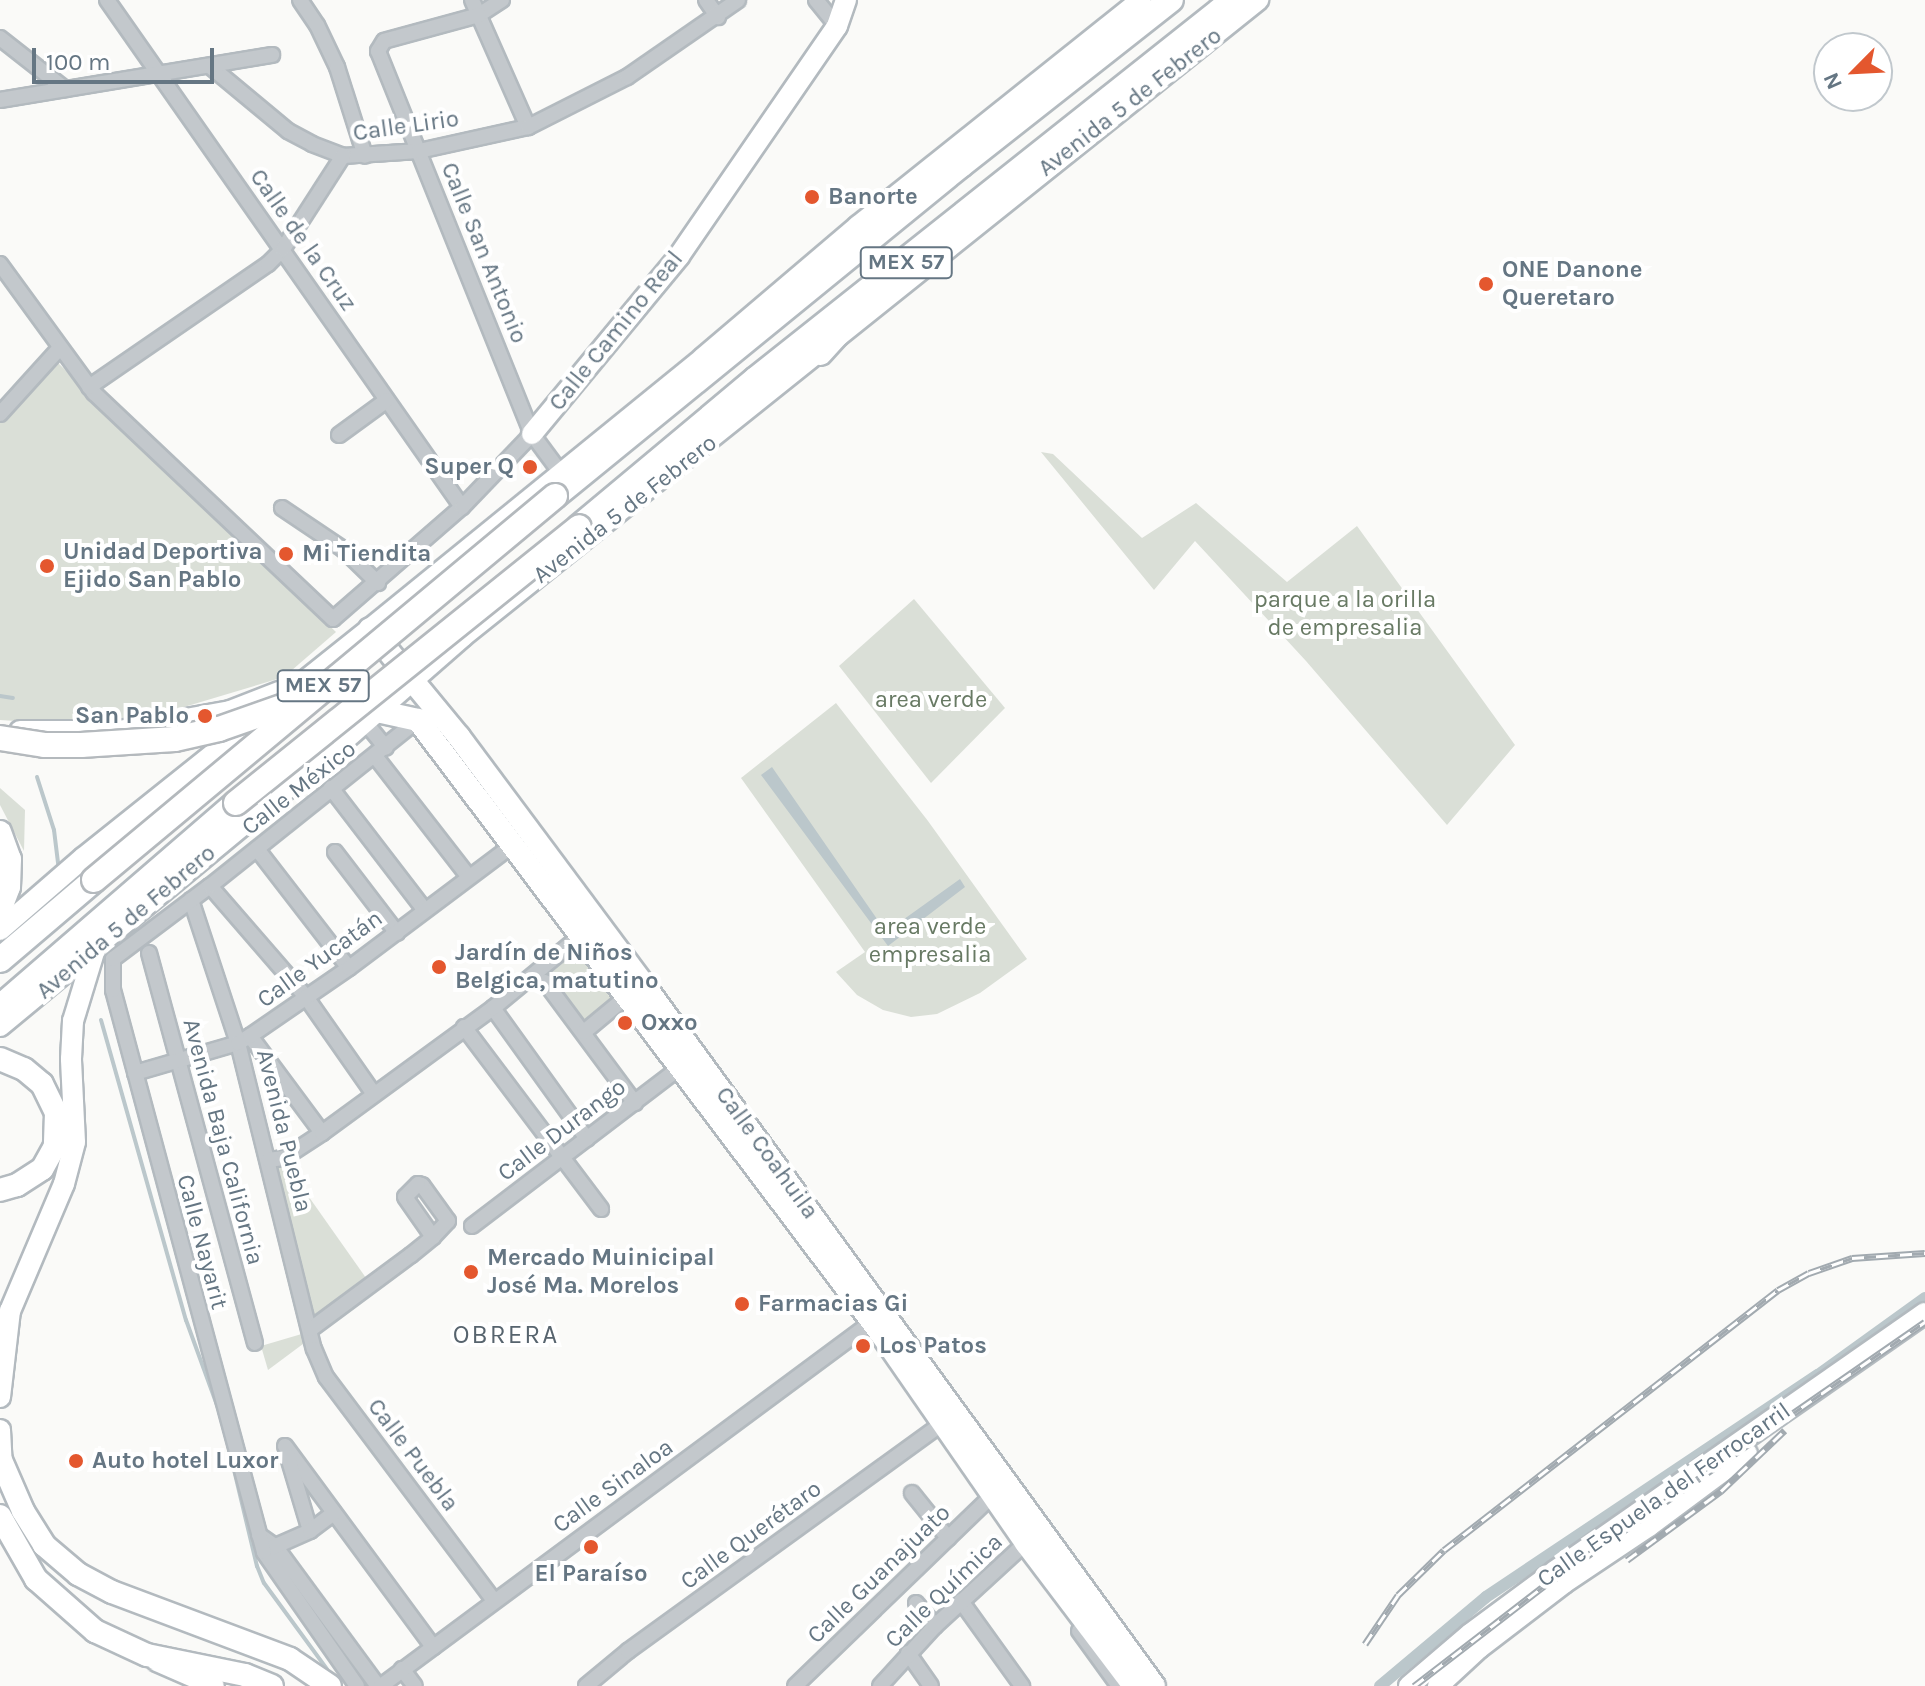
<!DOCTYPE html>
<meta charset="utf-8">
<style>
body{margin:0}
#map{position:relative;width:1925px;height:1686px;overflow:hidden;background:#fafaf8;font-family:Karla,sans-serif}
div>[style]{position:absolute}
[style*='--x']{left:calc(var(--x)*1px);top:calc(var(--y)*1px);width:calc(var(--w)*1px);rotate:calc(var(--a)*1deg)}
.green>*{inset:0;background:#dadfd7}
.water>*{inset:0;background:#bbc7cb}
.stream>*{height:4px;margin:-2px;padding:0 2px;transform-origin:2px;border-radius:2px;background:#bbc7cb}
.canal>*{height:12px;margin:-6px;padding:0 6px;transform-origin:6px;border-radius:6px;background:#bbc7cb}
.roads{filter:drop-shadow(2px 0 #b3babf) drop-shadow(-2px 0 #b3babf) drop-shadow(0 2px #b3babf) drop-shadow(0 -2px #b3babf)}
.street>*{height:14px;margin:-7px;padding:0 7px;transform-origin:7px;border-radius:7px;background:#c3c8cc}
.secondary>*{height:20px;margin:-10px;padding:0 10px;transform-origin:10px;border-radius:10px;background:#fff}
.primary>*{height:22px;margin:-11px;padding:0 11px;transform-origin:11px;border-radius:11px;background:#fff}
.highway>*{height:24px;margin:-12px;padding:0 12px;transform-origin:12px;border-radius:12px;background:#fff}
.rail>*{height:7px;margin-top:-3.5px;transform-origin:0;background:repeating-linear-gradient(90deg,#fff 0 12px,#a2aab0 0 24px);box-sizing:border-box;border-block:2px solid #a2aab0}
.bridges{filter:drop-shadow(2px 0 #b4b9bd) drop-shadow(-2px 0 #b4b9bd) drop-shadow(0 2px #b4b9bd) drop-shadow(0 -2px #b4b9bd)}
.highway-bridge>*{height:24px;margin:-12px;padding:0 12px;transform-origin:12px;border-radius:12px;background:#fff}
.dots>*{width:22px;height:22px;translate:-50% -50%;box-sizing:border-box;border:4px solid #fff;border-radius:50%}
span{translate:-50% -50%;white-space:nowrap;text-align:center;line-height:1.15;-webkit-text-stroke:8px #fff;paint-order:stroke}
.shield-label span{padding:2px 6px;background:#fff;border:2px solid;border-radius:6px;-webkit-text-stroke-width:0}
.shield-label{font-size:22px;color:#657683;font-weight:700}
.street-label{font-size:24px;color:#657683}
.poi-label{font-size:24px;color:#657683;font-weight:700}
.left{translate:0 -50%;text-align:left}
.right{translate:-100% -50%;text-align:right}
.park-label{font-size:24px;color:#687a64}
.neighbourhood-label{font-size:26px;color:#57646e;letter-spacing:2px}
.north{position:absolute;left:1813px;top:32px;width:80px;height:80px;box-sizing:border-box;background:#fff;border:2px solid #c1c8cd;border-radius:50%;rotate:246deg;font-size:22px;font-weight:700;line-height:32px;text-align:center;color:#657683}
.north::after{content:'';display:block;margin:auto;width:28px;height:36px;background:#e4572e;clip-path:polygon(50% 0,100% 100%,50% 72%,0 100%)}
.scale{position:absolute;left:32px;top:48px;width:182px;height:36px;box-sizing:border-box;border:4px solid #657683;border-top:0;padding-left:10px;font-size:24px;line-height:28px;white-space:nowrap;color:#657683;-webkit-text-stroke:6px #fff;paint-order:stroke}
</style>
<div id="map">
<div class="green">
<i style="clip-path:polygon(56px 361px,336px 632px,284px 677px,164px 713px,91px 726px,0 720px,0 415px)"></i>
<i style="clip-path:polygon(1041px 452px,1053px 454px,1142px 538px,1196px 503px,1287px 582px,1357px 526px,1515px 745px,1447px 825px,1306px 661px,1195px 541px,1154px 590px)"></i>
<i style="clip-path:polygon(914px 599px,1005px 708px,931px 783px,839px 666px)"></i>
<i style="clip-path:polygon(836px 703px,928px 821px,1027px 959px,980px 993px,937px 1014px,911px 1017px,883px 1010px,857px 995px,836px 972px,865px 952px,741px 778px)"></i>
<i style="clip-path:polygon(0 788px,25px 810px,24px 851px,0 805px)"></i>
<i style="clip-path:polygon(574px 947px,612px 1000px,580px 1025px,541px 973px)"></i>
<i style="clip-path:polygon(285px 1163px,371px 1285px,316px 1326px,274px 1171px)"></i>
<i style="clip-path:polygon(305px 1333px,307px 1341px,268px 1370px,261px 1346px)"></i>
</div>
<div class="water">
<i style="clip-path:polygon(772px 767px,886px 932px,960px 879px,965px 887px,888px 946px,761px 775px)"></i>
</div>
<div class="stream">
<i style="--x:0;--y:696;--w:13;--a:9"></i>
<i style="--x:37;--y:777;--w:56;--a:72.2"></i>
<i style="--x:54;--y:830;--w:41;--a:83"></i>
<i style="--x:101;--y:1020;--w:312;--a:74.2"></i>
<i style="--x:186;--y:1320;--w:94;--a:70"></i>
<i style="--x:225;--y:1432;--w:138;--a:76.6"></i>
<i style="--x:257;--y:1566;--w:18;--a:68"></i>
<i style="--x:264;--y:1583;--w:107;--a:53.8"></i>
</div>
<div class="canal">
<i style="--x:1380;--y:1686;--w:138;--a:-40"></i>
<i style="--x:1486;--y:1597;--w:399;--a:-33.8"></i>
<i style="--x:1818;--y:1375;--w:132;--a:-35.7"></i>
</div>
<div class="roads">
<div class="street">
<i style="--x:107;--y:0;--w:619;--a:55"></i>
<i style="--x:300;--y:0;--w:30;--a:56"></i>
<i style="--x:317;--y:25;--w:47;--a:64.5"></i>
<i style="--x:337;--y:67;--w:93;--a:72.5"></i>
<i style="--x:472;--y:0;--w:139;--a:66.2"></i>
<i style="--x:502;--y:0;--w:27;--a:147"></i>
<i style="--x:479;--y:15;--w:98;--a:164.7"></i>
<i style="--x:384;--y:41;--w:12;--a:121"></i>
<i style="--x:378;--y:51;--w:413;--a:68.1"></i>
<i style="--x:532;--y:434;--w:47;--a:53.6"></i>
<i style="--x:706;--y:0;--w:21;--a:55"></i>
<i style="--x:816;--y:0;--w:33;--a:51"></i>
<i style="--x:0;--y:38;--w:83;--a:38.1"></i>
<i style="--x:211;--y:67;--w:100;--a:39.7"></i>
<i style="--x:288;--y:131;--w:27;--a:28"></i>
<i style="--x:312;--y:144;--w:33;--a:21"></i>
<i style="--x:343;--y:156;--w:76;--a:-3.8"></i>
<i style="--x:419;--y:151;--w:112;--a:-12.4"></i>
<i style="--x:528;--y:127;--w:111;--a:-26.8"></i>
<i style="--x:627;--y:77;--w:135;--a:-34.7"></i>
<i style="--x:0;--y:100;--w:276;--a:-9.4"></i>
<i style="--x:0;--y:264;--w:160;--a:53.9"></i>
<i style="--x:94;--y:393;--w:329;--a:43.4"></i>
<i style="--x:333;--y:619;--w:171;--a:-41"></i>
<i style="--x:462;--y:507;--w:101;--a:-46.2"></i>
<i style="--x:89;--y:387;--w:217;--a:-34.5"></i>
<i style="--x:268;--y:264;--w:21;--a:-45"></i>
<i style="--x:283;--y:249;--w:111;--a:-57.2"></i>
<i style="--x:0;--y:414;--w:88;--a:-47.8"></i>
<i style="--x:339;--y:435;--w:59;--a:-36.1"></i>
<i style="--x:282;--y:508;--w:73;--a:33.9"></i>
<i style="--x:343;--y:549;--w:49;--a:44.2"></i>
<i style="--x:365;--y:722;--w:33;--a:51"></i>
<i style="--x:375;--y:756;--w:153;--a:52.2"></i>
<i style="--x:331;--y:788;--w:153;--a:52.5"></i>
<i style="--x:257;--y:849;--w:150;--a:52.3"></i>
<i style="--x:335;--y:852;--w:102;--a:52.6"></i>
<i style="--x:210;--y:886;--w:147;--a:49.1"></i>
<i style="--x:306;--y:997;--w:118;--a:55"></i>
<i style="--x:191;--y:900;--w:151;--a:71.8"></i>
<i style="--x:238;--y:1043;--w:315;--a:76.1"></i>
<i style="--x:314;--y:1349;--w:30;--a:67"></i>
<i style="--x:326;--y:1377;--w:280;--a:53.1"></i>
<i style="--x:149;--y:953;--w:404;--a:74.8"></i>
<i style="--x:545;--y:982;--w:151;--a:53.4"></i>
<i style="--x:493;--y:1008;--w:161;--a:54.3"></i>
<i style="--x:464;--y:1027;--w:228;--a:53"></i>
<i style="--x:584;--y:1032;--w:53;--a:-39.7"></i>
<i style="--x:250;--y:1036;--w:121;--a:53.4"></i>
<i style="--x:135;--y:1073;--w:107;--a:-16.2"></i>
<i style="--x:238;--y:1043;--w:14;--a:-30"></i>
<i style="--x:250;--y:1036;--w:120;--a:-34.5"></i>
<i style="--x:349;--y:968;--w:205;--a:-36.9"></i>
<i style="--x:268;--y:1160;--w:16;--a:-7"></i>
<i style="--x:284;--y:1158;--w:45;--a:-33.3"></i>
<i style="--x:322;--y:1133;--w:212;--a:-36.2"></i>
<i style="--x:493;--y:1008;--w:112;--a:-39.5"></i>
<i style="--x:472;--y:1226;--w:259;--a:-37.3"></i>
<i style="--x:311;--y:1329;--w:124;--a:-36.5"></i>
<i style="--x:411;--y:1255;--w:28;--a:-39"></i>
<i style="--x:433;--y:1237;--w:22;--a:-47"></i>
<i style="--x:448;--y:1221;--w:44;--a:-125.8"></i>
<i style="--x:422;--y:1185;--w:4;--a:-166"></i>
<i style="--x:418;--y:1184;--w:18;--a:135"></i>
<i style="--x:405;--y:1197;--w:49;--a:55"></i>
<i style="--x:285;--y:1446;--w:250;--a:53.6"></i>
<i style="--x:288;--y:1457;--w:77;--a:73.4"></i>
<i style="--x:912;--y:1493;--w:58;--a:51.3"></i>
<i style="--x:259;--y:1535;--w:19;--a:35"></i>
<i style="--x:275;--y:1546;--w:174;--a:53.7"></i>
<i style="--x:269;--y:1549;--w:45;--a:-23.7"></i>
<i style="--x:310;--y:1531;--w:30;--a:-37"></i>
<i style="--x:961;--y:1601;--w:105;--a:54.3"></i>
<i style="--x:916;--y:1603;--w:30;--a:50"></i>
<i style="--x:1079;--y:1631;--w:68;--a:54"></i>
<i style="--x:908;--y:1653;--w:40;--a:55.1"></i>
<i style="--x:402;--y:1669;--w:21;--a:53"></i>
<i style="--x:357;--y:1686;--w:163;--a:-124.8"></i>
<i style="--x:264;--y:1552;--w:582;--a:-105.04"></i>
<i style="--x:113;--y:990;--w:31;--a:-90"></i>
<i style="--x:113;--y:959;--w:121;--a:-37"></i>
<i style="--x:210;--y:886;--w:271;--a:-38.6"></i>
<i style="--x:381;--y:1686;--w:611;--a:-36.55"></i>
<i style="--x:586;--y:1686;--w:55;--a:-39.8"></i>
<i style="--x:628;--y:1651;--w:389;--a:-35.9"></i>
<i style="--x:795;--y:1686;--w:277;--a:-44"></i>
<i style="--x:880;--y:1686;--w:81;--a:-47.5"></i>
<i style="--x:935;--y:1626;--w:130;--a:-42.5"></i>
</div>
<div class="secondary">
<i style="--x:532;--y:434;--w:231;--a:-50.4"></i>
<i style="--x:679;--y:256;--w:279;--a:-55.5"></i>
<i style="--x:837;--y:26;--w:28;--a:-71"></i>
<i style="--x:20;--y:731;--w:99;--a:0"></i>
<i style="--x:119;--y:731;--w:113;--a:-10.2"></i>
<i style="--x:230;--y:711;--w:53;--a:-21.2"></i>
<i style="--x:0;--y:930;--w:110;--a:-40.9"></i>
<i style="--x:83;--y:858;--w:367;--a:-38.6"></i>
<i style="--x:370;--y:629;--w:429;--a:-39.1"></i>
<i style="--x:703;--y:358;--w:204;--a:-40.4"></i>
<i style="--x:858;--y:226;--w:362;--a:-38.6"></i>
<i style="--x:0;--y:1026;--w:420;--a:-39.6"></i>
<i style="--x:324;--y:758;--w:184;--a:-41.2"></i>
<i style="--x:462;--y:637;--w:1020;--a:-38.67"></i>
<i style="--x:0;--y:1397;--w:87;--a:-83.4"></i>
<i style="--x:10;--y:1311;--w:138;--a:-67"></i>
<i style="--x:64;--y:1184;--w:43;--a:-75.3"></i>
<i style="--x:75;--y:1142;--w:83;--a:-92.8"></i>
<i style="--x:71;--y:1059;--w:38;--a:-87"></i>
<i style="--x:73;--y:1021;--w:78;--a:-73"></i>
<i style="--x:0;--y:1430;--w:35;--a:87"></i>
<i style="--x:157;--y:1661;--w:62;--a:23.7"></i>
<i style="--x:1409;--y:1686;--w:80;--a:-40.4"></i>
<i style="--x:1470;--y:1634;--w:106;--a:-36.5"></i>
<i style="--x:1555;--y:1571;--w:451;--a:-34.9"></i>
<i style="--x:1438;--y:1686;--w:56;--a:-42.8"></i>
<i style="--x:1479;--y:1648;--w:107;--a:-37.4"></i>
<i style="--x:1564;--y:1583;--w:102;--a:-33.8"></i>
<i style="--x:1649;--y:1526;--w:122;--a:-36.7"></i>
</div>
<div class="primary">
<i style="--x:370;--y:629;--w:140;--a:50.5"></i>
<i style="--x:459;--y:737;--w:308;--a:53.3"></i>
<i style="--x:643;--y:984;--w:868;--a:53.95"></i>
<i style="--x:377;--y:711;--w:42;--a:12.4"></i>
<i style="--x:418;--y:720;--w:767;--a:52.95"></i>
<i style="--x:880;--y:1332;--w:257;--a:55.3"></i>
<i style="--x:1026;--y:1543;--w:179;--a:52.9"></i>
<i style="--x:0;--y:832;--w:29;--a:70"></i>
<i style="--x:10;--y:859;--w:28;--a:92"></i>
<i style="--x:9;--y:887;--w:26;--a:111"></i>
<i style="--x:0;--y:1059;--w:26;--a:23"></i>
<i style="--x:24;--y:1069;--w:23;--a:40"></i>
<i style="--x:42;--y:1084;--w:32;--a:64"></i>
<i style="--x:56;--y:1113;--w:33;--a:92"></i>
<i style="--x:55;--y:1146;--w:26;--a:119"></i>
<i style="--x:42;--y:1169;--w:30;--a:147"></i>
<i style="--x:17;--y:1185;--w:18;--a:164"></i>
<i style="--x:0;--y:1458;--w:58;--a:66.5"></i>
<i style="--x:23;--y:1511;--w:40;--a:58"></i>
<i style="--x:44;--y:1545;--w:45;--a:40.5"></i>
<i style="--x:78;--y:1574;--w:38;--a:28"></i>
<i style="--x:112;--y:1592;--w:190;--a:20.6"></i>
<i style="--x:290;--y:1659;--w:48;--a:34"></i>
<i style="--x:0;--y:1516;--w:73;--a:60.3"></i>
<i style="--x:36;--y:1579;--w:79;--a:41.4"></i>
<i style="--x:95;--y:1631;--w:57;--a:24.8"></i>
<i style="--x:147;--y:1655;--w:100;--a:11.5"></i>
<i style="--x:245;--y:1675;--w:29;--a:22"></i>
</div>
<div class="highway">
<i style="--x:820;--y:353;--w:42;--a:-47.9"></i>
<i style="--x:555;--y:496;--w:524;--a:-39.19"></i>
<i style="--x:961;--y:165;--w:267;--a:-38.2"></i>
<i style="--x:579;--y:527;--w:231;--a:-39.9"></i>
<i style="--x:756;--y:379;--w:609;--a:-38.47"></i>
<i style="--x:0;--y:960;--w:123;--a:-40.4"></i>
<i style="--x:0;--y:1007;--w:312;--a:-40.8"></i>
</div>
</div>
<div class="rail">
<i style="--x:1627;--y:1560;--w:117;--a:-36.3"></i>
<i style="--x:1721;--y:1491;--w:88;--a:-43.6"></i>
<i style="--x:1365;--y:1644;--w:59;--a:-56"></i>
<i style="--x:1398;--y:1595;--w:64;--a:-44.4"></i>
<i style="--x:1444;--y:1550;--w:423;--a:-37.9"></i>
<i style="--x:1778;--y:1290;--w:35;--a:-29"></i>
<i style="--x:1809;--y:1273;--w:46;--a:-19.2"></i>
<i style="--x:1852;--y:1258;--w:73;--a:-3.9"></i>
<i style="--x:1414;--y:1686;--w:165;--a:-37.6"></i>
<i style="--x:1545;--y:1585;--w:462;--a:-34.7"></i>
</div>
<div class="bridges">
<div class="highway-bridge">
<i style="--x:0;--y:738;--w:46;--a:8.8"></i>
<i style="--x:45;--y:745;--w:36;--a:0"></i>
<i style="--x:81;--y:745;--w:94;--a:-3.7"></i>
<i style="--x:175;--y:739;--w:45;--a:-12.8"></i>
<i style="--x:219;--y:729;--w:82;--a:-19.3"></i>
<i style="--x:236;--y:803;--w:440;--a:-38.8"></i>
<i style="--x:94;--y:880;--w:600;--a:-39.79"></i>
</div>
</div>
<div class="dots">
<i style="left:812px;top:197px;background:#e4572e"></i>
<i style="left:1486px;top:284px;background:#e4572e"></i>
<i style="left:530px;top:467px;background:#e4572e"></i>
<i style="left:286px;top:554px;background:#e4572e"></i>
<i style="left:47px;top:566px;background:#e4572e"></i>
<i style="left:205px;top:716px;background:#e4572e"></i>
<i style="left:439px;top:967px;background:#e4572e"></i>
<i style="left:625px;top:1023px;background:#e4572e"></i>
<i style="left:471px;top:1272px;background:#e4572e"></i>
<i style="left:742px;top:1304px;background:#e4572e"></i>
<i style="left:863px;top:1346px;background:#e4572e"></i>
<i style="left:76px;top:1461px;background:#e4572e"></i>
<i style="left:591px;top:1547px;background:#e4572e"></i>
</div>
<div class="shield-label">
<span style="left:906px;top:263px">MEX 57</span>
<span style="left:323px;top:686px">MEX 57</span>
</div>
<div class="street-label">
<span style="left:1130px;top:102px;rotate:-38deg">Avenida 5 de Febrero</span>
<span style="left:406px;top:126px;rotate:-8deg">Calle Lirio</span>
<span style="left:303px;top:240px;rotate:55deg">Calle de la Cruz</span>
<span style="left:484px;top:253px;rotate:68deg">Calle San Antonio</span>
<span style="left:616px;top:331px;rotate:-51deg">Calle Camino Real</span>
<span style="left:625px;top:509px;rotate:-38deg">Avenida 5 de Febrero</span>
<span style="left:299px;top:788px;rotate:-38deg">Calle México</span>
<span style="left:126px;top:922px;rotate:-40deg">Avenida 5 de Febrero</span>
<span style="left:320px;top:959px;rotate:-36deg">Calle Yucatán</span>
<span style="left:562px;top:1130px;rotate:-37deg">Calle Durango</span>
<span style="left:284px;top:1131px;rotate:76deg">Avenida Puebla</span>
<span style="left:223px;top:1142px;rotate:75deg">Avenida Baja California</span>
<span style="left:767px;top:1153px;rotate:54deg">Calle Coahuila</span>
<span style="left:202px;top:1242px;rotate:75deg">Calle Nayarit</span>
<span style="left:413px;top:1455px;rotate:53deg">Calle Puebla</span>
<span style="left:613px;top:1486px;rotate:-36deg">Calle Sinaloa</span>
<span style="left:1664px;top:1495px;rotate:-35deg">Calle Espuela del Ferrocarril</span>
<span style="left:751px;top:1535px;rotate:-36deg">Calle Querétaro</span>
<span style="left:879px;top:1574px;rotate:-44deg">Calle Guanajuato</span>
<span style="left:944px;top:1591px;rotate:-44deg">Calle Química</span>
</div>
<div class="poi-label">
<span class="left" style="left:828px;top:197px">Banorte</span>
<span class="left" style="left:1502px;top:284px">ONE Danone<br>Queretaro</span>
<span class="right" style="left:514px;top:467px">Super Q</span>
<span class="left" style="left:63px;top:566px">Unidad Deportiva<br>Ejido San Pablo</span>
<span class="left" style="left:302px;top:554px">Mi Tiendita</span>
<span class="right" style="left:189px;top:716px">San Pablo</span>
<span class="left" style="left:455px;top:967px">Jardín de Niños<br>Belgica, matutino</span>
<span class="left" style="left:641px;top:1023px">Oxxo</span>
<span class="left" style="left:487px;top:1272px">Mercado Muinicipal<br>José Ma. Morelos</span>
<span class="left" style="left:758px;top:1304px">Farmacias Gi</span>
<span class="left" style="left:879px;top:1346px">Los Patos</span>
<span class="left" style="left:92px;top:1461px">Auto hotel Luxor</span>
<span style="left:591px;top:1574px">El Paraíso</span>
</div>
<div class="park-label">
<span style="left:1345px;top:614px">parque a la orilla<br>de empresalia</span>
<span style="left:931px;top:700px">area verde</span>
<span style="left:930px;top:941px">area verde<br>empresalia</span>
</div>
<div class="neighbourhood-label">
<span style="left:506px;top:1335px">OBRERA</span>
</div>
<div class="north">N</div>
<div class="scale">100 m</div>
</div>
